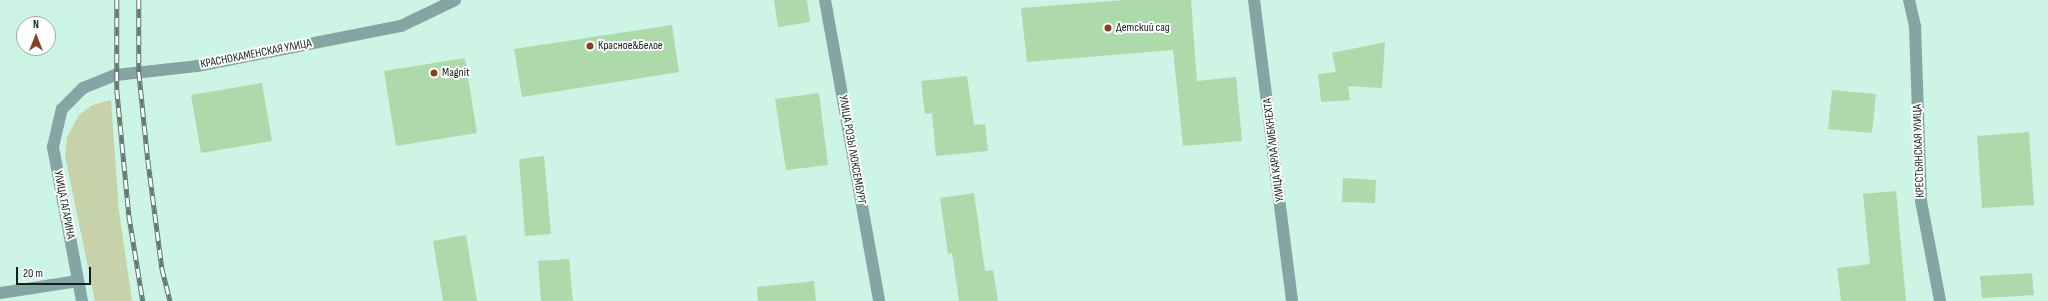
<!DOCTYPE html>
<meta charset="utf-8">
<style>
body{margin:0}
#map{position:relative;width:2048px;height:301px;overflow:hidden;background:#cdf5e5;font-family:"Sofia Sans Condensed",sans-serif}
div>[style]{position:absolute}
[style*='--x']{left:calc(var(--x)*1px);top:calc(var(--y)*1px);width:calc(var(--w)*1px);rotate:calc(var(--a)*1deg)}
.green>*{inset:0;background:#c8d2aa}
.building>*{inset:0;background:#acdaab}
.minor>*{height:12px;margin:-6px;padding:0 6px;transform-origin:6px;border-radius:6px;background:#84a5a4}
.rail>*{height:4.5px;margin-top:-2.25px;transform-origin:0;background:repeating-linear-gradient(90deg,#fff 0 9px,#607a70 0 18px);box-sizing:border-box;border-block:1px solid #607a70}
.dots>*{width:11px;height:11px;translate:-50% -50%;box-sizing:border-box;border:2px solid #fff;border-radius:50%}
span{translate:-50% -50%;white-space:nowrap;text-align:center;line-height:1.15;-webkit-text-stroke:4px #fff;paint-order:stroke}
.poi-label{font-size:12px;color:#11201a}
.left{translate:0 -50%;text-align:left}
.street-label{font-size:12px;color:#11201a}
.north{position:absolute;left:16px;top:16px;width:40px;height:40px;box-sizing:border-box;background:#fff;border:1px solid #a0a6a3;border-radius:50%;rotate:0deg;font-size:11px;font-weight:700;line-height:16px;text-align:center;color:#11201a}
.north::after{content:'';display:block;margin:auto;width:14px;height:18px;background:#88411e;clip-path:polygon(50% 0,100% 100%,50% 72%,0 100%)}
.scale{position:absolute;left:16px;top:267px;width:75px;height:18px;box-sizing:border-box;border:2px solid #11201a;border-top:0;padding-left:5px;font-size:12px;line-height:14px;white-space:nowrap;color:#11201a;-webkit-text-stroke:3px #fff;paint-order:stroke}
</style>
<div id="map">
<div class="green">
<i style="clip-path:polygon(111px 100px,119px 211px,132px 301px,95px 301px,65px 156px,67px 137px,79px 115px,92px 105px)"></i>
</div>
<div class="building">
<i style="clip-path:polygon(774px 0,807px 0,810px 22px,778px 27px)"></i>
<i style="clip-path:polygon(1125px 0,1191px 0,1197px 81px,1236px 77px,1242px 141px,1183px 146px,1173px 50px,1027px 62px,1021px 8px)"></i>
<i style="clip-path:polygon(672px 25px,679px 72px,522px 97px,514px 49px)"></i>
<i style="clip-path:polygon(1385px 42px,1382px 88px,1348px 86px,1350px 100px,1321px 102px,1318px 74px,1336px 72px,1332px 53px)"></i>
<i style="clip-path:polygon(465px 58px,477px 133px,396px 146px,384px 71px)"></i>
<i style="clip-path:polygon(967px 76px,974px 125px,985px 124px,988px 151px,936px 156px,932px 113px,925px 114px,921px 81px)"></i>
<i style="clip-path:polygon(262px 83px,272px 141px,201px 153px,191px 95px)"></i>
<i style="clip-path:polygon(1832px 90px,1876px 94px,1872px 133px,1828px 129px)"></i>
<i style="clip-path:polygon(819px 93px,828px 165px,786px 170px,775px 99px)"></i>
<i style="clip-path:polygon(2029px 132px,2034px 205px,1982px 208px,1977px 136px)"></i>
<i style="clip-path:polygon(544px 156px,551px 234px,525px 236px,519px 159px)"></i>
<i style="clip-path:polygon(1343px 178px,1376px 180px,1375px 203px,1342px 202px)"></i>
<i style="clip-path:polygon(1896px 191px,1906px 301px,1841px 301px,1837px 268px,1870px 264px,1863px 194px)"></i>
<i style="clip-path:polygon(974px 193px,985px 271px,993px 270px,998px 301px,959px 301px,952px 253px,948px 254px,940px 198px)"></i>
<i style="clip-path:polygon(466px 235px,477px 301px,443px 301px,433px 241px)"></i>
<i style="clip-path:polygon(569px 259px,573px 301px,541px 301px,538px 261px)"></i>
<i style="clip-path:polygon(2032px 273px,2034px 295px,1982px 298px,1980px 276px)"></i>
<i style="clip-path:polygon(814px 281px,816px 301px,758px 301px,757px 287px)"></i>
</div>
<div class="minor">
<i style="--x:825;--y:0;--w:306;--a:79.8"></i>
<i style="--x:1254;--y:0;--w:303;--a:82.8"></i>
<i style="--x:1909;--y:0;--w:28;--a:77"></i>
<i style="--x:1915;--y:27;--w:174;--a:88"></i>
<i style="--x:1921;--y:201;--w:102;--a:79.2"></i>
<i style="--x:0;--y:293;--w:79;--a:-8.7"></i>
<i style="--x:82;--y:301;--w:157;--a:-100.7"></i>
<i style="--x:53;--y:147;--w:39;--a:-77"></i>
<i style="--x:62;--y:109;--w:30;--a:-45"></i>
<i style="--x:83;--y:88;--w:35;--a:-22"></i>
<i style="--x:116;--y:75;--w:81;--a:-6.3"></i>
<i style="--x:197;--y:66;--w:208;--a:-11.1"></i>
<i style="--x:401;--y:26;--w:60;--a:-25.7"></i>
</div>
<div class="rail">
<i style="--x:117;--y:0;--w:90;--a:90"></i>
<i style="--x:117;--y:90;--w:126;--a:84.5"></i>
<i style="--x:129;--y:215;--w:87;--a:80.8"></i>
<i style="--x:139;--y:0;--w:72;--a:90"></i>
<i style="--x:139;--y:72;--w:88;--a:84.2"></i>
<i style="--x:148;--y:160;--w:109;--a:82.6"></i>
<i style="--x:162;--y:268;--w:34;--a:76"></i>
</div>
<div class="dots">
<i style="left:1108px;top:28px;background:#88411e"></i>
<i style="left:590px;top:46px;background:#88411e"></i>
<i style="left:434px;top:73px;background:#88411e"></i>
</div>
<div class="poi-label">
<span class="left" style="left:1116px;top:28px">Детский сад</span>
<span class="left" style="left:598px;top:46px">Красное&amp;Белое</span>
<span class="left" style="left:442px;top:73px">Magnit</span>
</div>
<div class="street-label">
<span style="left:256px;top:54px;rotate:-11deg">КРАСНОКАМЕНСКАЯ УЛИЦА</span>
<span style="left:852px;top:150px;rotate:80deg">УЛИЦА РОЗЫ ЛЮКСЕМБУРГ</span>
<span style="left:1274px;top:150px;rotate:-97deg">УЛИЦА КАРЛА ЛИБКНЕХТА</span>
<span style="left:1919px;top:151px;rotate:-92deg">КРЕСТЬЯНСКАЯ УЛИЦА</span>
<span style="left:64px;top:205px;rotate:79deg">УЛИЦА ГАГАРИНА</span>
</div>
<div class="north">N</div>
<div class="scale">20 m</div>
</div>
